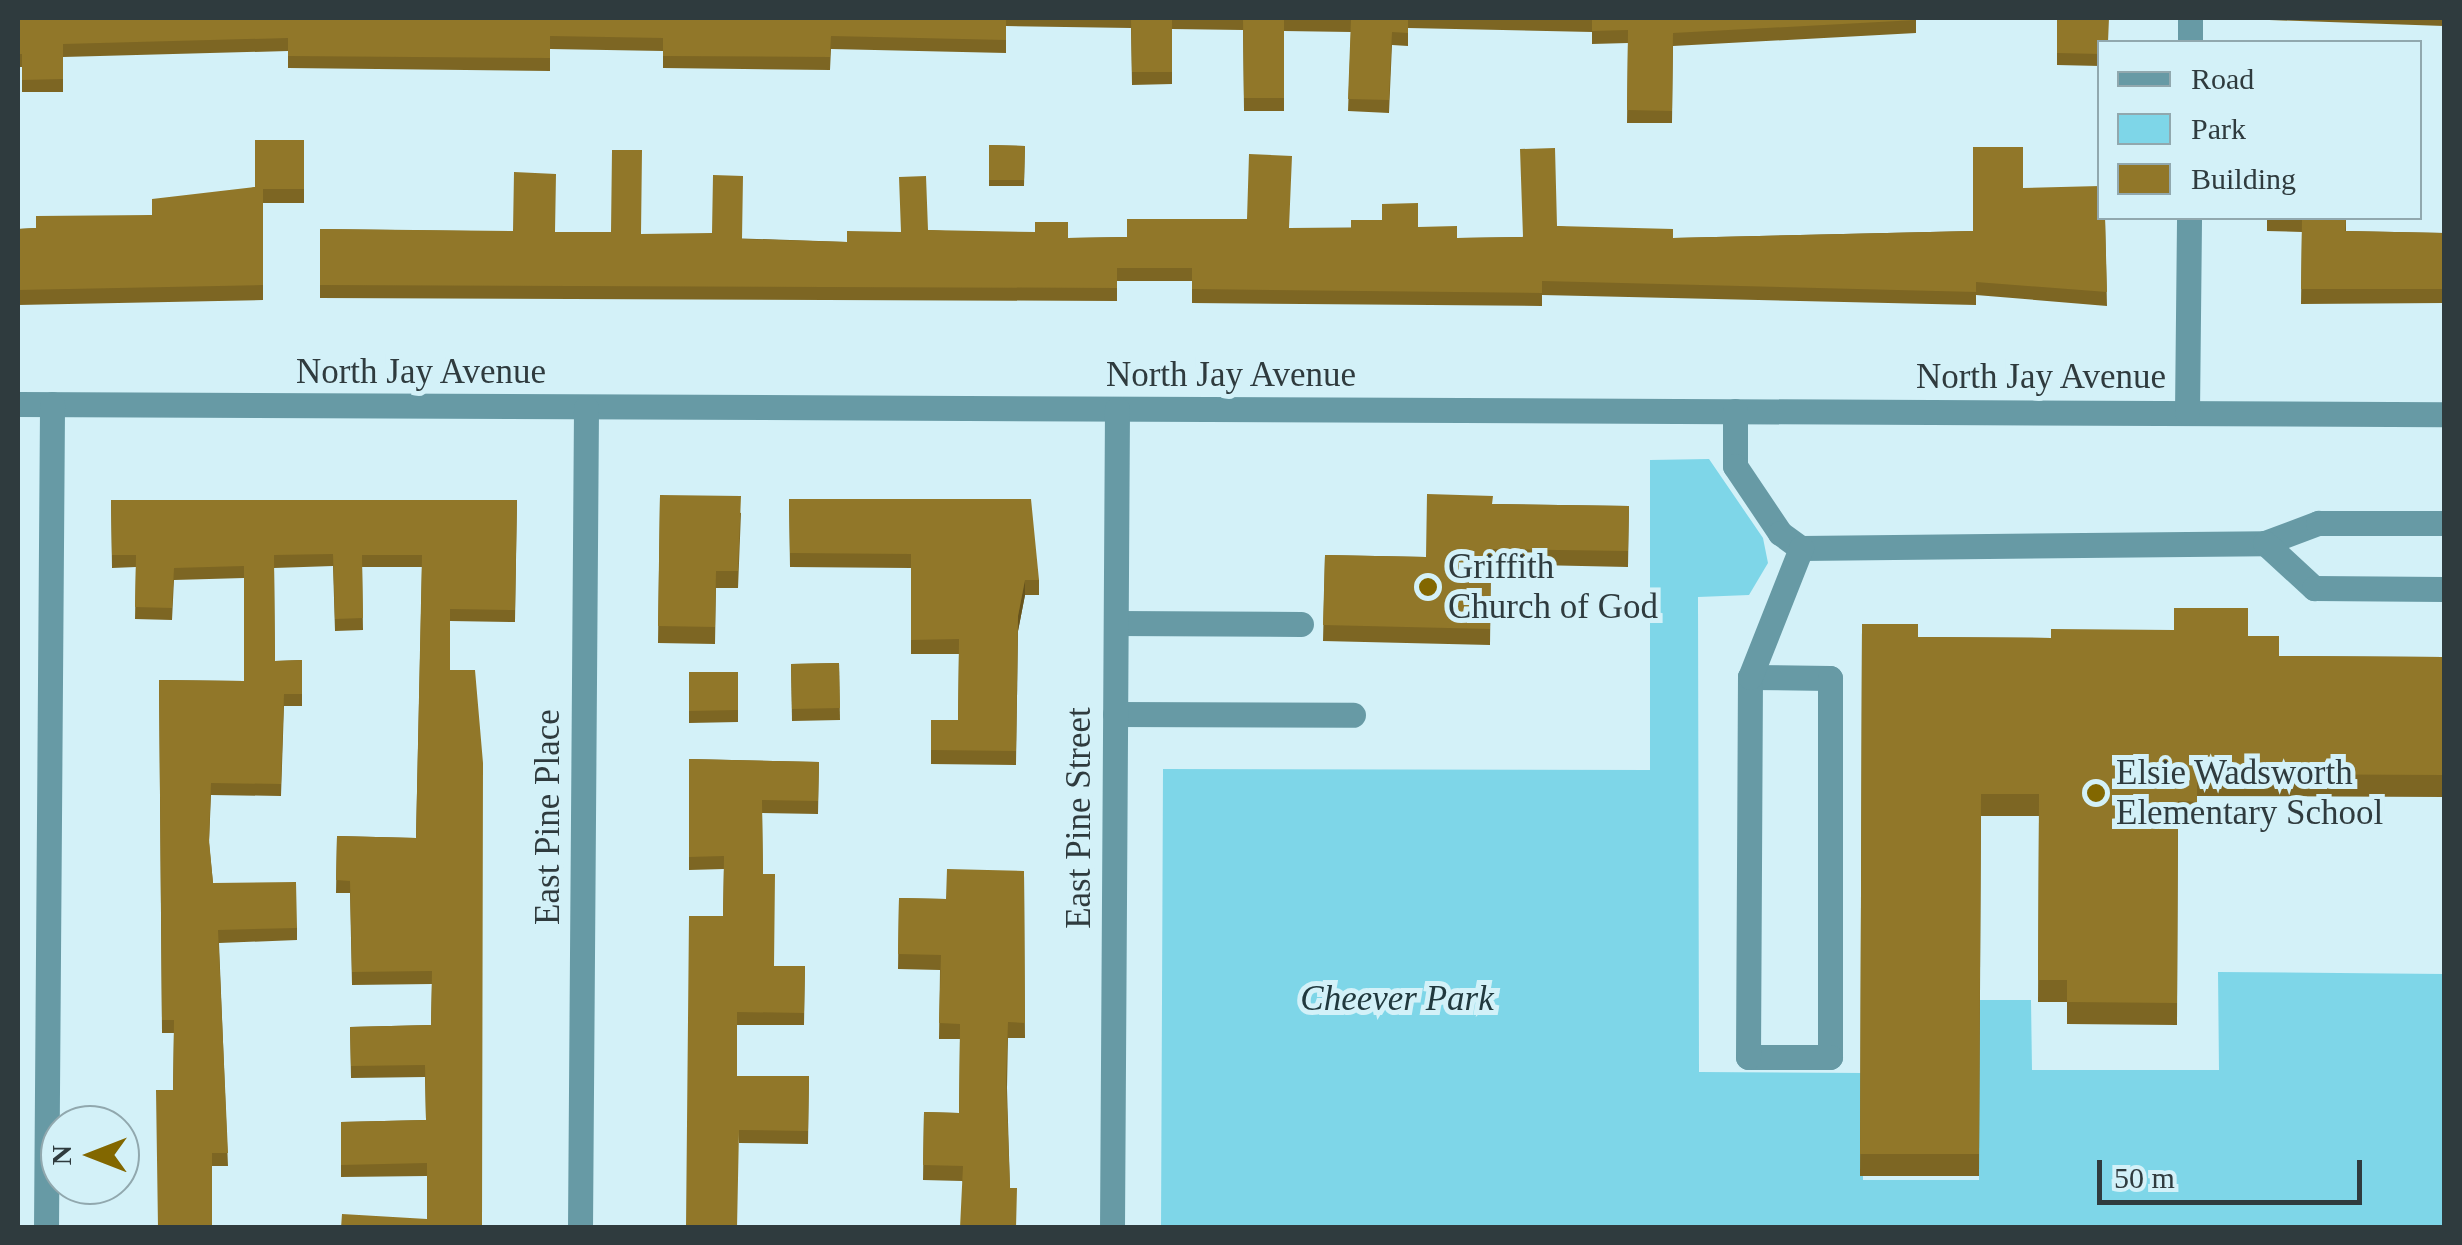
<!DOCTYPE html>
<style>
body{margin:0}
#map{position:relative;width:2462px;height:1245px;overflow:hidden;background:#d3f1f8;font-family:"Times New Roman",serif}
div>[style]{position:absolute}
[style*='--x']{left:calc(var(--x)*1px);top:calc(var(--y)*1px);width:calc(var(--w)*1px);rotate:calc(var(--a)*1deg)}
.green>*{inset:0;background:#7ed6e8}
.minor>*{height:25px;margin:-12.5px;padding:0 12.5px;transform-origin:12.5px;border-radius:12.5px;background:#679aa5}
.wall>*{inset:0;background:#7d6623}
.shaded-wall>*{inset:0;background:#66531d}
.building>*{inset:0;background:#917729}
.dots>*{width:28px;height:28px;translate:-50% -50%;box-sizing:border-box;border:5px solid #d3f1f8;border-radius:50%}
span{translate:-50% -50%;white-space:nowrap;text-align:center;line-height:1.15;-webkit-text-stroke:10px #d3f1f8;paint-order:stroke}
.street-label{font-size:35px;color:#2f3b3e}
.poi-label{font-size:35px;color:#2f3b3e}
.left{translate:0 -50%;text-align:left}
.park-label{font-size:35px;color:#21393e;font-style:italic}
.frame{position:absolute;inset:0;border:20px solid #2f3b3e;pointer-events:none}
.legend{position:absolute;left:2097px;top:40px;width:325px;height:180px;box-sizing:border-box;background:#d3f1f8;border:2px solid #91a8ae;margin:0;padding:12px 18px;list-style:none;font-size:30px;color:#2f3b3e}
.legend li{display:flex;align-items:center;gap:20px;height:50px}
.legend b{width:50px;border:2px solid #91a8ae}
.north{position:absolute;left:40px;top:1105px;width:100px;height:100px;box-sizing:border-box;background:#d3f1f8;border:2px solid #91a8ae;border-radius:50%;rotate:270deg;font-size:28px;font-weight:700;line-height:40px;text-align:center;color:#2f3b3e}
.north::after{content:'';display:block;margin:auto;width:35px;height:45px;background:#826700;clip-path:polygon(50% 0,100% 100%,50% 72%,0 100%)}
.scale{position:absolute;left:2097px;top:1160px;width:265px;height:45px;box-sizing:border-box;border:5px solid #2f3b3e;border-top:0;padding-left:12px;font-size:30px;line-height:35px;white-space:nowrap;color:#2f3b3e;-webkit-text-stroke:8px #d3f1f8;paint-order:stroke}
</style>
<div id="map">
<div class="green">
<i style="clip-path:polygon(1709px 459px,1763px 538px,1768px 563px,1749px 595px,1698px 597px,1699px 1072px,1863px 1073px,1863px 1180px,1979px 1180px,1979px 1000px,2031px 1000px,2032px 1070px,2219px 1070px,2218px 972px,2444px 974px,2444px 1227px,1161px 1228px,1163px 769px,1650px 770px,1650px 460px)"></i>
</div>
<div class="minor">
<i style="--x:2190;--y:42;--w:24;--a:-90"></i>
<i style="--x:18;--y:404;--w:2426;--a:0.24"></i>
<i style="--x:1735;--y:411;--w:55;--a:90"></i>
<i style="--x:1735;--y:466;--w:81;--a:56.1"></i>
<i style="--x:1780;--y:533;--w:26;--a:36"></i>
<i style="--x:1801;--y:548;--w:464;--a:-0.6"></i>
<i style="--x:2265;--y:543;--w:57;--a:-20.7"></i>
<i style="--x:2318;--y:523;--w:126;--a:0"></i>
<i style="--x:2187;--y:412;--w:194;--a:-89.4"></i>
<i style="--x:2265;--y:543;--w:67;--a:42.6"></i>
<i style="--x:2314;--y:588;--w:130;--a:0.4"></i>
<i style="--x:1116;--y:623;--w:185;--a:0.3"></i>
<i style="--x:1750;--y:677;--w:80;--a:0.7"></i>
<i style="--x:1830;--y:678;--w:379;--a:90"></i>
<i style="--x:1830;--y:1057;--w:82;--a:180"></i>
<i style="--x:1748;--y:1057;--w:380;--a:-89.7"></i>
<i style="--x:1750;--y:677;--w:139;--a:-68.4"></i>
<i style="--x:1115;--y:714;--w:238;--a:0.2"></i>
<i style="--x:46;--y:1228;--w:824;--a:-89.58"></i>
<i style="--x:580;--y:1228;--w:820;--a:-89.58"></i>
<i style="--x:1112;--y:1228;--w:819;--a:-89.65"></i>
</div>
<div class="wall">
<i style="clip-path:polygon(18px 18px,1916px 18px,1916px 33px,1673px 46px,1672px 123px,1627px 123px,1628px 43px,1592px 44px,1592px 32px,1408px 28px,1408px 46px,1392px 45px,1389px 113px,1348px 111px,1351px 32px,1284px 31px,1284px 111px,1244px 111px,1243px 30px,1172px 29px,1172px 84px,1132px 85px,1131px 28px,1006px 26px,1006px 53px,831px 49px,830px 70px,663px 68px,663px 51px,550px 49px,550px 71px,288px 68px,288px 51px,63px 57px,63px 92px,22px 92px,22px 67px,18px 67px)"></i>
<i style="clip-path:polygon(2057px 18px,2100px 42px,2100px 66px,2057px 65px)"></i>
<i style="clip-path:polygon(2269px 18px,2444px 18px,2444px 26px,2269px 20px)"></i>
<i style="clip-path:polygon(304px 140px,304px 203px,263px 203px,263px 300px,18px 305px,18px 229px,36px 228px,152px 215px,255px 187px)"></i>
<i style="clip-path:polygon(989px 145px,1025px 146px,1024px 186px,989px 186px)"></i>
<i style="clip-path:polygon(2023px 188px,2105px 218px,2107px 306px,1976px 295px,1976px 305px,1542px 295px,1542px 306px,1192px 303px,1192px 281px,1117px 281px,1117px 301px,320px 298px,320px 229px,555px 232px,847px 242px,900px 232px,928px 230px,1068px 238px,1127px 237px,1289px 228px,1418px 227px,1457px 238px,1522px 237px,1557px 226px,1673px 238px,1973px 231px)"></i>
<i style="clip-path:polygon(2267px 218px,2346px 218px,2346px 231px,2444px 233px,2444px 303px,2301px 304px,2302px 232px,2267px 231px)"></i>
<i style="clip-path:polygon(660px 495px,741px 513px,738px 588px,716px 588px,715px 644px,658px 643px)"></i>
<i style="clip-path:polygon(789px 499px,1039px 580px,1039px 595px,1025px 595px,1018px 631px,1016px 765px,931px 764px,931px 720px,958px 720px,959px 654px,911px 654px,911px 568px,790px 567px)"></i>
<i style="clip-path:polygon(111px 500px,517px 500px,515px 622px,450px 621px,427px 1219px,427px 1176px,341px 1177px,341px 1122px,426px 1120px,425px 1077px,351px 1078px,350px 1027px,431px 1025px,432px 984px,352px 985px,350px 893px,336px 893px,337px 836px,416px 838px,422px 567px,362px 567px,363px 630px,335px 631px,333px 566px,274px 568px,275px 661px,302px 660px,302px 706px,284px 706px,281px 796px,211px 795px,209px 843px,213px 883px,297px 928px,297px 940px,219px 943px,228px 1166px,212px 1166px,173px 1090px,174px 1033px,162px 1033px,159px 680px,244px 681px,244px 578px,174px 580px,172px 620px,135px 619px,136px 567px,112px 568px)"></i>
<i style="clip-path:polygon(1492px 504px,1629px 506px,1628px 567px,1491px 564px,1490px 645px,1323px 641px,1325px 555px,1426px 557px)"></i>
<i style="clip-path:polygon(1862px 624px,1918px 637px,2051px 638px,2248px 636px,2279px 656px,2444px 657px,2444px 797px,2197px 796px,2197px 824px,2178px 823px,2177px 1025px,2067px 1024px,2067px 1002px,2038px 1002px,2039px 816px,1981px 816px,1979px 1176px,1860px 1176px)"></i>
<i style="clip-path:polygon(839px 663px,840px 720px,792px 721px,791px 664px)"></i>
<i style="clip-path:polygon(689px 672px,738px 672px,738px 722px,689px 723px)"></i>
<i style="clip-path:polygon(689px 759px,819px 762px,818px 814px,762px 813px,763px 874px,774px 966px,805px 966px,804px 1025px,737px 1025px,737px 1076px,809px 1076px,808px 1144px,739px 1143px,723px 916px,724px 869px,689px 870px)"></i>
<i style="clip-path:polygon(1024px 871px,1025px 1038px,1008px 1038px,1007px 1088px,1010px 1188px,1016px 1228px,962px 1181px,923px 1180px,924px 1112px,959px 1113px,960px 1039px,939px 1039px,940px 970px,898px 969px,899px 898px,946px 899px)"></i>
</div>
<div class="shaded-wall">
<i style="clip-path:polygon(1025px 580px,1025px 595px,1018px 631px,1016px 765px,1018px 616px)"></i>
</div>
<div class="building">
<i style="clip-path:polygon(18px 18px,1006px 18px,1006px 40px,831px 36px,830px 57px,663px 56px,663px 38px,550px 36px,550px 58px,288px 56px,288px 38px,63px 44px,63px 79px,22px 80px,22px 54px,18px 54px)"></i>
<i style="clip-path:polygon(1131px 18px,1172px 18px,1172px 72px,1132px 72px)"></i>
<i style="clip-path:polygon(1243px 18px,1408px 18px,1408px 33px,1392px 32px,1389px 100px,1348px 99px,1351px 19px,1284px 18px,1284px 98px,1244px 98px)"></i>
<i style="clip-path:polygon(1530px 18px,1916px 18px,1916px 20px,1673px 33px,1672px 111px,1627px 110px,1628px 30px,1592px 31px,1592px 19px)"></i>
<i style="clip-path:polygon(2057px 18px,2109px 18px,2108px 42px,2100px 42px,2100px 54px,2057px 53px)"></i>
<i style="clip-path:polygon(255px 140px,304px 140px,304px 189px,263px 189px,263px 285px,18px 290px,18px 229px,36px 228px,36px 216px,152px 215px,152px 199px,255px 187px)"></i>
<i style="clip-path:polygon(989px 145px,1025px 146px,1024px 180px,989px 180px)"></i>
<i style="clip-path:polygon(1973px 147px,2023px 147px,2023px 188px,2100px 186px,2100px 218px,2105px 218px,2107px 292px,1976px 282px,1976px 292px,1542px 281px,1542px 293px,1192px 289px,1192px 268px,1117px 268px,1117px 288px,320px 285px,320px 229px,513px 231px,514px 172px,556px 174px,555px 232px,611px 232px,612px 150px,642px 150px,641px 234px,712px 233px,713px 175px,743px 176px,742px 239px,847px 242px,847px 231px,901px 232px,899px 177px,926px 176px,928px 230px,1035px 232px,1035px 222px,1068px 222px,1068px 238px,1127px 237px,1127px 219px,1247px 219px,1249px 154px,1292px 156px,1289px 228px,1351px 228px,1351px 220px,1382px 220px,1382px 204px,1418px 203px,1418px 227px,1457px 226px,1457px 238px,1523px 237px,1520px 149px,1555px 148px,1557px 226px,1673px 229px,1673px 238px,1973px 231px)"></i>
<i style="clip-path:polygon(2302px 218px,2346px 218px,2345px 231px,2444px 233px,2444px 289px,2301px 289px)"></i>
<i style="clip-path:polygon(1427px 494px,1493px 496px,1492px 504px,1629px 506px,1628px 551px,1491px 549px,1490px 629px,1323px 625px,1325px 555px,1426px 557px)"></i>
<i style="clip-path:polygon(660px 495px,741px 496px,738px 571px,716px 571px,715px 627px,658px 626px)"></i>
<i style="clip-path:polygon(789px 499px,1031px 499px,1039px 580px,1025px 580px,1018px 616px,1016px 751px,931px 750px,931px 720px,958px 720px,959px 639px,911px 640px,911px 554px,790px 553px)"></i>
<i style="clip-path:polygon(111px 500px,517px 500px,515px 610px,450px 609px,450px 670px,475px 670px,483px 763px,482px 1228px,341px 1228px,342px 1214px,427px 1219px,427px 1163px,341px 1165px,341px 1122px,426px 1120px,425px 1065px,351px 1066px,350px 1027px,431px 1025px,432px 971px,352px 972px,350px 881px,336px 880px,337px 836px,416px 838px,422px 555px,362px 555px,363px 618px,335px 619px,333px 554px,274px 555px,275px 661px,302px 660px,302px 694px,284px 694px,281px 784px,211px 783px,209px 840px,213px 883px,296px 882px,297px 928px,218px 930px,228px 1153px,212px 1153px,212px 1228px,158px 1228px,156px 1090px,173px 1090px,174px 1020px,162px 1020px,159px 680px,244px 681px,244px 566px,174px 568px,172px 608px,135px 607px,136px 555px,112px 555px)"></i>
<i style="clip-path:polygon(2174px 608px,2248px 608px,2248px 636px,2279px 636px,2279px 656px,2444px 657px,2444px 775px,2197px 774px,2197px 802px,2178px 801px,2177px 1003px,2067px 1002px,2067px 980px,2038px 980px,2039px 794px,1981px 794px,1979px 1154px,1860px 1154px,1862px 624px,1918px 624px,1918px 637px,2051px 638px,2051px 629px,2174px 630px)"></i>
<i style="clip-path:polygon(839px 663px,840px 708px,792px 709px,791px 664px)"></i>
<i style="clip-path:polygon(689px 672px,738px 672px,738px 710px,689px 711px)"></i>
<i style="clip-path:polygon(689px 759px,819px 762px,818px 801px,762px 800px,763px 874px,775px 874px,774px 966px,805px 966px,804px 1013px,737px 1012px,737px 1076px,809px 1076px,808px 1131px,739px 1130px,737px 1228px,686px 1228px,689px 916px,723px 916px,724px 856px,689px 857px)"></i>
<i style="clip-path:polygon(947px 869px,1024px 871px,1025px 1023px,1008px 1022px,1006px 1080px,1010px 1188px,1017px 1188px,1016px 1228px,960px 1228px,963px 1166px,923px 1165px,924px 1112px,959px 1113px,960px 1024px,939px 1023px,941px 955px,898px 954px,899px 898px,946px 899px)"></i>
</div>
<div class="dots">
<i style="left:1428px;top:587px;background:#826700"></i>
<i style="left:2096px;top:793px;background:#826700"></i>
</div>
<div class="street-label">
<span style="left:421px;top:372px">North Jay Avenue</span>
<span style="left:1231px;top:375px">North Jay Avenue</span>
<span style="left:2041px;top:377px">North Jay Avenue</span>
<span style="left:548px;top:817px;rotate:-90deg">East Pine Place</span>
<span style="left:1079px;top:818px;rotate:-90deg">East Pine Street</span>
</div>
<div class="poi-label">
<span class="left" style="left:1448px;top:587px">Griffith<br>Church of God</span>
<span class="left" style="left:2116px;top:793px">Elsie Wadsworth<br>Elementary School</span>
</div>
<div class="park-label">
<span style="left:1397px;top:999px">Cheever Park</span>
</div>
<div class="frame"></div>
<ul class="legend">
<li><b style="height:12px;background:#679aa5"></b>Road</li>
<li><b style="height:28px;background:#7ed6e8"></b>Park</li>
<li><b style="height:28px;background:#917729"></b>Building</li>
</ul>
<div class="north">N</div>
<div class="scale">50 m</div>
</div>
